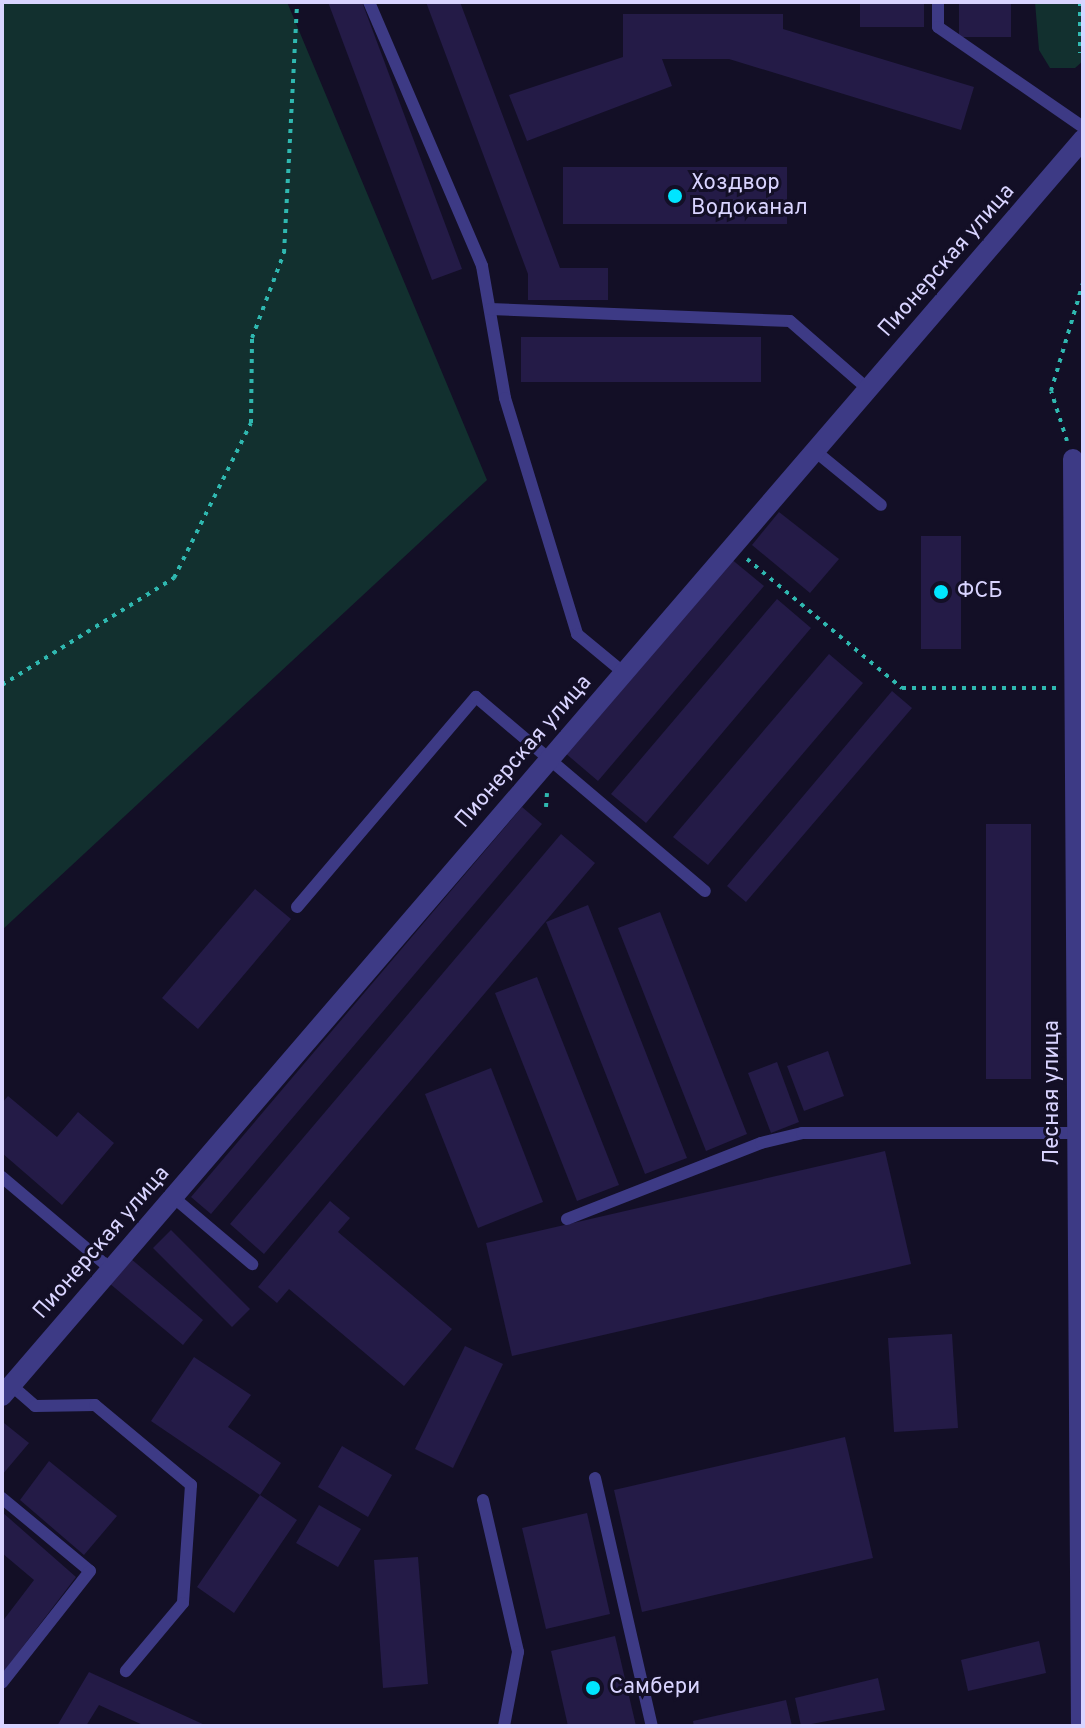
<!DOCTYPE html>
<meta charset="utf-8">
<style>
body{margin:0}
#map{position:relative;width:1085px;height:1728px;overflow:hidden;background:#130f26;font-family:Overpass,sans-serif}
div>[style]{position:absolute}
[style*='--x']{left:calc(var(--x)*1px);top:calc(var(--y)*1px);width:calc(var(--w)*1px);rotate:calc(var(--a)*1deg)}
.green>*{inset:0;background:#12302f}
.building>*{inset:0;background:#241b47}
.path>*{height:4px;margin-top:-2px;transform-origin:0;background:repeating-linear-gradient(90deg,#2fb8b0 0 4px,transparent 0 10px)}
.service>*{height:12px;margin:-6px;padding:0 6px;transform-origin:6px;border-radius:6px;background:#3d3a85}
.minor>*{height:20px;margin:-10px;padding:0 10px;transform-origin:10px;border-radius:10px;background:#3d3a85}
.tertiary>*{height:20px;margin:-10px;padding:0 10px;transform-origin:10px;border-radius:10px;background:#3d3a85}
.dots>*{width:22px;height:22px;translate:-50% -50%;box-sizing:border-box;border:4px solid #130f26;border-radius:50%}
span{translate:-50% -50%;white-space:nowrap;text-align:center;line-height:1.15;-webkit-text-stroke:6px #130f26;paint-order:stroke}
.poi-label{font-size:22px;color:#d9d4ff}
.left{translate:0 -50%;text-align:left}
.street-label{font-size:22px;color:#d9d4ff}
.frame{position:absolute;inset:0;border:4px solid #d9d4ff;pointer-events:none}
</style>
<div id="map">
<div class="green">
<i style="clip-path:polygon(2px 2px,287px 2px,487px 480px,2px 930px)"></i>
<i style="clip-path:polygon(1035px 2px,1083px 2px,1083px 61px,1075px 68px,1050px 68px,1039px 50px)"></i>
</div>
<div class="building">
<i style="clip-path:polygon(328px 2px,362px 2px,462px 269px,432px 280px)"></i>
<i style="clip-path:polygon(426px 2px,460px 2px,560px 268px,608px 268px,608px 300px,528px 300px,528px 274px)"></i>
<i style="clip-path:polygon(860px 2px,924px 2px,924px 27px,860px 27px)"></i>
<i style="clip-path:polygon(959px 2px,1011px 2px,1011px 37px,959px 37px)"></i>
<i style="clip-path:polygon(623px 14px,783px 14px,783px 29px,974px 87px,961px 130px,729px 59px,662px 59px,672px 86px,527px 141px,509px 95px,623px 57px)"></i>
<i style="clip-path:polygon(563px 167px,787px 167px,787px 224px,563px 224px)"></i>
<i style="clip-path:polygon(521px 337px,761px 337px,761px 382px,521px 382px)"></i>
<i style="clip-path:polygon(779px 512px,839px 559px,810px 593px,752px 545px)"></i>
<i style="clip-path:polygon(921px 536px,961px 536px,961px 649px,921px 649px)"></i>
<i style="clip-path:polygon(730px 558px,764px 586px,598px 781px,564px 752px)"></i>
<i style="clip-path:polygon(777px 599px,811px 628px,646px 823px,611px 794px)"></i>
<i style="clip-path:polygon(829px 654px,863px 683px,708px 865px,673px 837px)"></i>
<i style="clip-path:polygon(892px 691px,912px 708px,746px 902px,727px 886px)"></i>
<i style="clip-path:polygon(522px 807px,542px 824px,211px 1214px,191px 1197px)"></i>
<i style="clip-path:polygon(986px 824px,1031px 824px,1031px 1079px,986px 1079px)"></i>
<i style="clip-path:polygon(561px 834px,595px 863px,264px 1254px,230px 1224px)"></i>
<i style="clip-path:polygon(255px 889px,291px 919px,198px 1029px,162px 998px)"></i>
<i style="clip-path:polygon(588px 905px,687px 1158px,645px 1174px,546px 922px)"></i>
<i style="clip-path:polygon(660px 912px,747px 1134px,706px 1151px,618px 928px)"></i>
<i style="clip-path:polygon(537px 977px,619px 1185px,577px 1201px,495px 993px)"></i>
<i style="clip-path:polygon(828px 1051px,844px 1096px,804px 1111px,787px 1066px)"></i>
<i style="clip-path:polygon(777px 1062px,799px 1122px,771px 1133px,748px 1073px)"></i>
<i style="clip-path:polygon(491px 1068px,543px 1202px,478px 1228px,425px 1094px)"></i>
<i style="clip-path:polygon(8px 1096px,57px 1137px,78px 1112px,114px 1143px,62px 1205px,2px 1153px,2px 1103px)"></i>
<i style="clip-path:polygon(885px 1151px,911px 1264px,512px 1356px,486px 1243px)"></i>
<i style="clip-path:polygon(330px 1201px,350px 1218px,338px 1232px,452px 1329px,404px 1386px,289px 1289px,277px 1303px,258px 1287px)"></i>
<i style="clip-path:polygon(171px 1230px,250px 1309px,232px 1327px,153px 1248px)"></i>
<i style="clip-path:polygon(130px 1258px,203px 1320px,183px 1345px,109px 1283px)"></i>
<i style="clip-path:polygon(952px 1334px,958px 1428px,894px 1432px,888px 1338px)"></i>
<i style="clip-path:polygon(465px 1346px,503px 1364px,453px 1468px,415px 1449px)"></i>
<i style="clip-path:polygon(194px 1357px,251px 1395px,228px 1427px,281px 1463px,260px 1495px,297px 1520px,234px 1613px,197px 1587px,260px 1495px,151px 1421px)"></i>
<i style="clip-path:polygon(4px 1423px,29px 1443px,2px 1475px,2px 1425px)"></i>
<i style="clip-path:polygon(845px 1437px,873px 1558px,642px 1612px,614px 1490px)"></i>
<i style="clip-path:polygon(342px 1446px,392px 1475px,368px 1517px,318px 1487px)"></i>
<i style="clip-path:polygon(49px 1461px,117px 1516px,84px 1555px,20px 1500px)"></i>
<i style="clip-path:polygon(319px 1505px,361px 1529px,338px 1567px,296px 1543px)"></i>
<i style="clip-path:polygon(2px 1512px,76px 1577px,2px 1674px,2px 1622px,34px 1580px,2px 1553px)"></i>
<i style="clip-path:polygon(587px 1513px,610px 1614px,546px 1629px,522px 1528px)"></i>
<i style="clip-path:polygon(418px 1557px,428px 1684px,383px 1688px,374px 1560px)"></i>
<i style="clip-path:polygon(615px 1636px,636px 1726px,568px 1726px,551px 1651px)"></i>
<i style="clip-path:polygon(1039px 1641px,1046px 1673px,968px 1691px,961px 1660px)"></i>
<i style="clip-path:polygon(89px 1672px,207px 1726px,145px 1726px,99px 1705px,86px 1726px,57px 1726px)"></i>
<i style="clip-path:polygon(878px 1678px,885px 1710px,801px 1726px,795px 1698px)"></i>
<i style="clip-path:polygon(786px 1700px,792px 1726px,694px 1726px,693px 1721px)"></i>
</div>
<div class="path">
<i style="--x:1080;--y:2;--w:51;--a:90"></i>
<i style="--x:1067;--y:441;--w:52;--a:-107.7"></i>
<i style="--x:1051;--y:391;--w:113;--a:-73.5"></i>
<i style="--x:747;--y:559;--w:202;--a:39.8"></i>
<i style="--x:902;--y:688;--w:154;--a:0"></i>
<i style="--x:2;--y:685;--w:203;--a:-31.9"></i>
<i style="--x:174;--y:578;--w:173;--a:-63.6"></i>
<i style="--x:251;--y:423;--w:85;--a:-89.3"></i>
<i style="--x:252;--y:338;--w:91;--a:-69.4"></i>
<i style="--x:284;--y:253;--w:251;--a:-87"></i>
<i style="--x:546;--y:807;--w:14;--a:-86"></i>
</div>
<div class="service">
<i style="--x:369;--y:2;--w:287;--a:66.8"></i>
<i style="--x:482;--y:266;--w:134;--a:80.1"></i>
<i style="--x:505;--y:398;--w:247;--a:73"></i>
<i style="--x:577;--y:634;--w:61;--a:39.7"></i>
<i style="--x:938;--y:2;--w:25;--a:90"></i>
<i style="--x:938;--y:27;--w:176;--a:34.6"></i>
<i style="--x:490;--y:309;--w:300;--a:2.3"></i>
<i style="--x:790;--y:321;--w:103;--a:41.1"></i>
<i style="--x:815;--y:451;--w:85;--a:39.3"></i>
<i style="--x:297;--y:907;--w:276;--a:-49.6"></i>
<i style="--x:476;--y:697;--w:300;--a:40.3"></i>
<i style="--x:2;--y:1177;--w:143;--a:40.2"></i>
<i style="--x:173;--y:1197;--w:104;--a:40.3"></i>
<i style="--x:567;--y:1219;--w:208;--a:-21.4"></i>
<i style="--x:761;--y:1143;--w:42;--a:-13.7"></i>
<i style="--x:802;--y:1133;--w:281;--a:0"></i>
<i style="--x:11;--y:1385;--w:32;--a:41"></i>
<i style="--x:35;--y:1406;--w:60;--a:-1"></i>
<i style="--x:95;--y:1405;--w:125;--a:39.8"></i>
<i style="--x:191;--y:1485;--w:118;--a:93.9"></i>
<i style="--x:183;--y:1603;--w:89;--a:130"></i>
<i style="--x:595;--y:1478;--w:254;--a:77.1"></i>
<i style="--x:2;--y:1498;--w:114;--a:39.7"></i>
<i style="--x:90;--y:1571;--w:142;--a:128.2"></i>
<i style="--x:483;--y:1500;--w:156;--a:77"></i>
<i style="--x:518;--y:1652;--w:75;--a:100.7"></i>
</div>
<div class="minor">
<i style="--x:1073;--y:459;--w:1267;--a:89.64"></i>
</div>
<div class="tertiary">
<i style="--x:2;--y:1396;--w:1658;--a:-49.3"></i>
</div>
<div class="dots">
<i style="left:675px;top:196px;background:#00e5ff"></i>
<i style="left:941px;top:592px;background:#00e5ff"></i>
<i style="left:593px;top:1688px;background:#00e5ff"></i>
</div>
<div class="poi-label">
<span class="left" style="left:691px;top:196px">Хоздвор<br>Водоканал</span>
<span class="left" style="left:957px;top:592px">ФСБ</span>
<span class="left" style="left:609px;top:1688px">Самбери</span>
</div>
<div class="street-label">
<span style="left:947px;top:261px;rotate:-49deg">Пионерская улица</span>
<span style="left:524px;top:752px;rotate:-49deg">Пионерская улица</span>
<span style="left:1053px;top:1093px;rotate:-90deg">Лесная улица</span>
<span style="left:102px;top:1243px;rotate:-49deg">Пионерская улица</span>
</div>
<div class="frame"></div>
</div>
